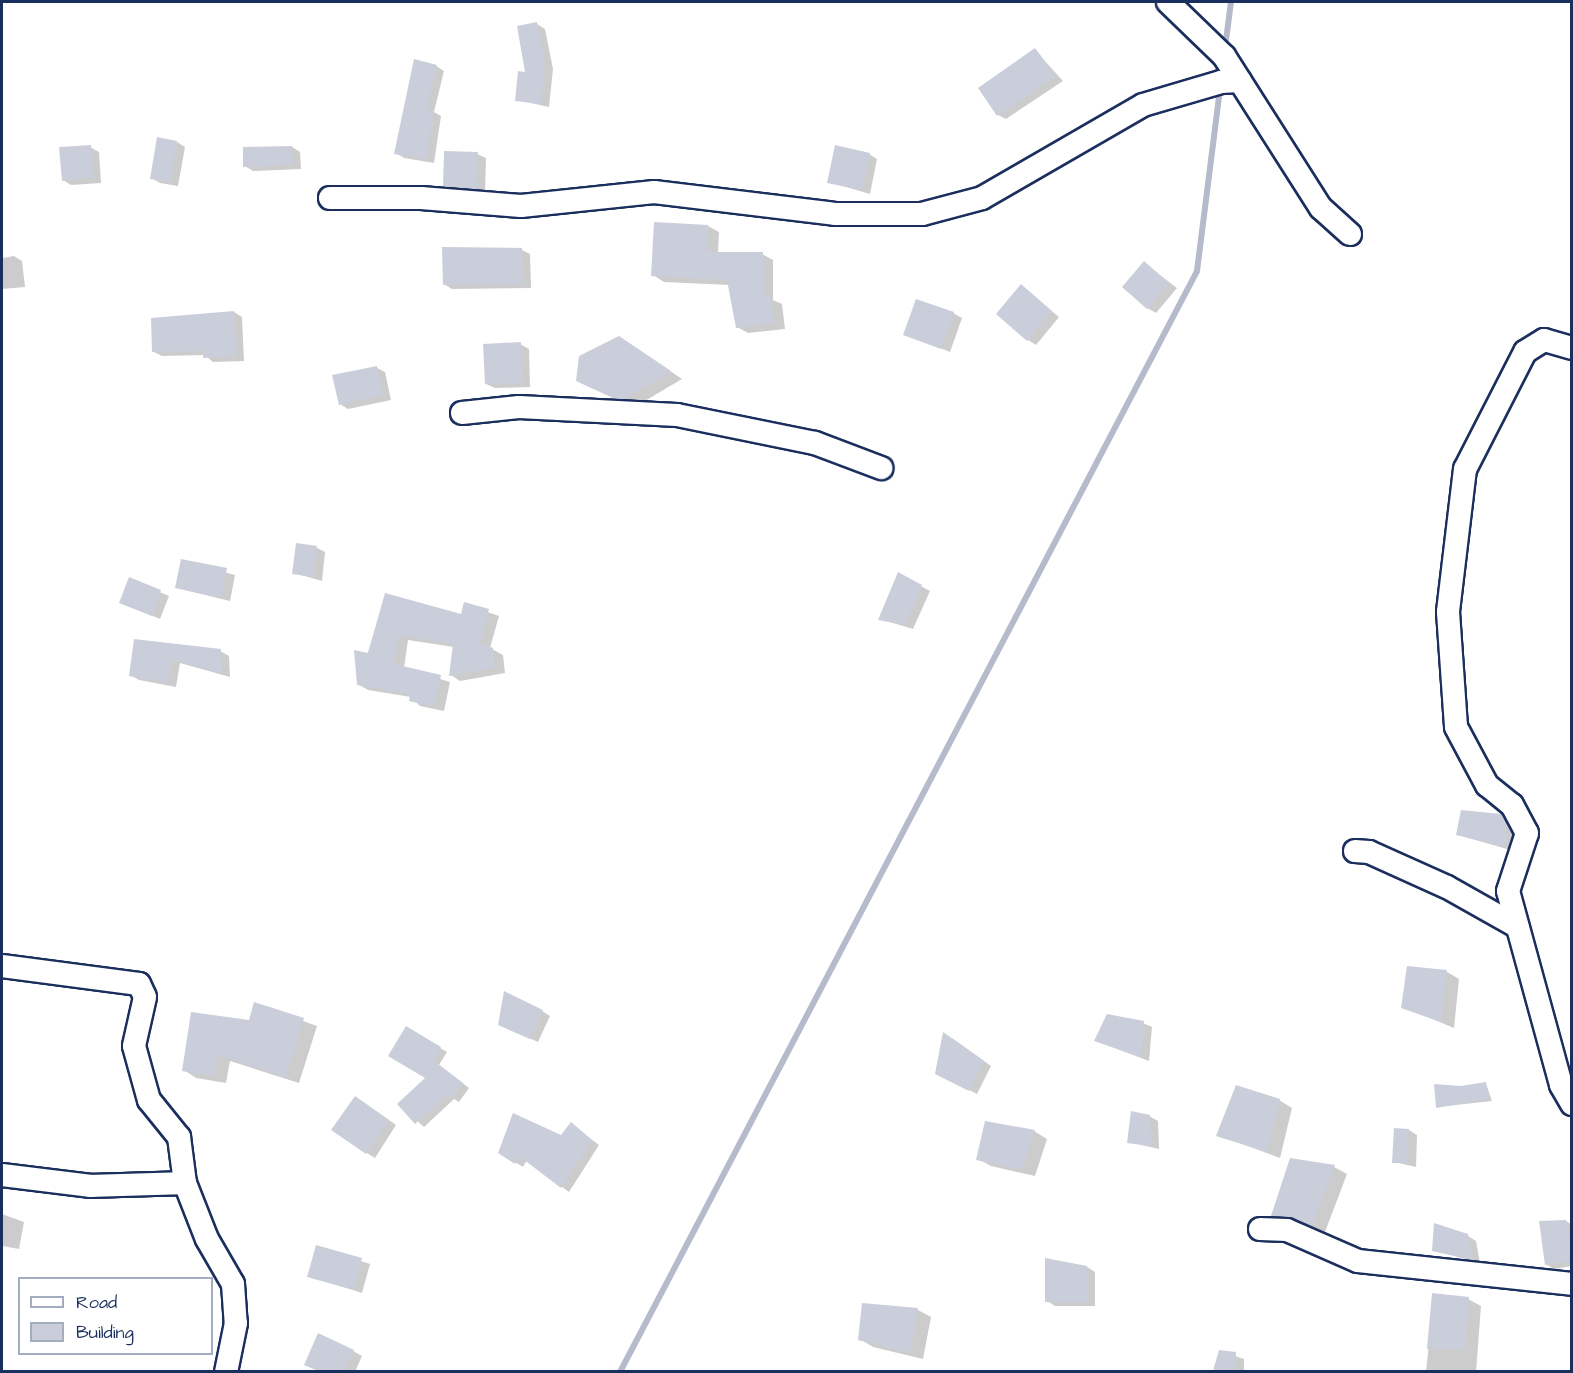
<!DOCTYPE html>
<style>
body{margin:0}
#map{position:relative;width:1573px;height:1373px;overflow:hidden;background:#fff;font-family:"Architects Daughter",sans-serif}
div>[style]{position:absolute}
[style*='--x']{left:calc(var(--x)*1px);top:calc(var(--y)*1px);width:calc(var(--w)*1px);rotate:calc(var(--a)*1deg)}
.shadow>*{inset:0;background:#0003}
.stream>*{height:6px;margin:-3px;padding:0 3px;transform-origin:3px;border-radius:3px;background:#b5bbca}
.building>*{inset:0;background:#caceda}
.roads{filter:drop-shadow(2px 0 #1b2f5e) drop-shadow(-2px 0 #1b2f5e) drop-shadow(0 2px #1b2f5e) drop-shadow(0 -2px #1b2f5e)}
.minor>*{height:22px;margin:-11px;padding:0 11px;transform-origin:11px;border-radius:11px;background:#fff}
span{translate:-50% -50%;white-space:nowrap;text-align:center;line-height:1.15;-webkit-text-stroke:6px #fff;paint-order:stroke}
.frame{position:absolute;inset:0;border:3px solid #1b2f5e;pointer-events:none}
.legend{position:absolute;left:18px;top:1277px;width:195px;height:78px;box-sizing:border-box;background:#fff;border:2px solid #a4acbf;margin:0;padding:8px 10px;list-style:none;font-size:18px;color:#1b2f5e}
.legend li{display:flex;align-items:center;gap:12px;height:30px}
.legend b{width:30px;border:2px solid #a4acbf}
</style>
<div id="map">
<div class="shadow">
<i style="clip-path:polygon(537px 24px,545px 29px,553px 69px,549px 107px,517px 100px,527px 74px)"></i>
<i style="clip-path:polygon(1035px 50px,1063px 81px,1006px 119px,998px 115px)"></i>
<i style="clip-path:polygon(436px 66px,444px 71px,434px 112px,441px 116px,434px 163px,404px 158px,396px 153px)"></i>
<i style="clip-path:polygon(177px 142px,185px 147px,178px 186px,160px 183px,152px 178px)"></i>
<i style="clip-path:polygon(90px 147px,99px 152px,101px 183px,71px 185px,63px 180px)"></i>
<i style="clip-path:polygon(292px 147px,300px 152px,301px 169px,253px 171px,245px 166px)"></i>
<i style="clip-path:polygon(477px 154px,486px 158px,485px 193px,453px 190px,445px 185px)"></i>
<i style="clip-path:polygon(869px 154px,877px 159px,870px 194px,829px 182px)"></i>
<i style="clip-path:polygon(655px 223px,708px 226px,719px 232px,718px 254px,762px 254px,773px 260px,773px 300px,782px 304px,785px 329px,748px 333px,737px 327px,730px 285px,664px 282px,653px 275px)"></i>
<i style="clip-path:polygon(444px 248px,522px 250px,530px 254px,531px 288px,452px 289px,444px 284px)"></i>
<i style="clip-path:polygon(14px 256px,22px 261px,25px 287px,2px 289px,2px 258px)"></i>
<i style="clip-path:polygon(1144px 263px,1177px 288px,1156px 313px,1147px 308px)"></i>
<i style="clip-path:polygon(1021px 286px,1059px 317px,1036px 345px,1028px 340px)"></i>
<i style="clip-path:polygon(234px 312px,242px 317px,244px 361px,213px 362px,205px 355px,162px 356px,154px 352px)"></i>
<i style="clip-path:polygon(953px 313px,962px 318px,950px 352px,905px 334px)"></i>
<i style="clip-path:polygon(520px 344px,529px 349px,530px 387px,495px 388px,486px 384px)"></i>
<i style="clip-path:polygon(633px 346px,682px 379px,638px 405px,628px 405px,578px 380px)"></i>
<i style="clip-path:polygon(377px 368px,385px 372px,391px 400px,348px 409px,340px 404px)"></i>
<i style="clip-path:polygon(317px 548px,325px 552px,322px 581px,294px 573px)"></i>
<i style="clip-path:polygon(182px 561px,235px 575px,230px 601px,177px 588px)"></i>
<i style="clip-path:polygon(898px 574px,930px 591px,913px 629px,880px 619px)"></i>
<i style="clip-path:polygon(129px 579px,169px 596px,160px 619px,120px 602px)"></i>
<i style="clip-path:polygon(386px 595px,462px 616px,465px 604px,499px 616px,490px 648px,503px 655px,505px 673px,460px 681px,451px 675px,454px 647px,408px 640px,404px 668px,450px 682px,444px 711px,420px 706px,411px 697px,368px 690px,358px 684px)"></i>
<i style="clip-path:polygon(136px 641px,220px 651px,229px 656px,230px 677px,180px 663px,176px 687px,139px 680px,130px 675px)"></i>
<i style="clip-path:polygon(1500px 814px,1514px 828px,1514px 851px,1458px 835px)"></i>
<i style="clip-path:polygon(1447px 972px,1459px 979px,1454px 1028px,1403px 1007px)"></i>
<i style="clip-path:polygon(255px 1004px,317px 1026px,299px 1083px,230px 1061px,226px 1083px,196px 1078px,184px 1070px,250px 1022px)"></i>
<i style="clip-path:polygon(542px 1011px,550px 1016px,538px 1042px,508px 1029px)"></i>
<i style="clip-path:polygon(1143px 1023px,1152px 1027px,1149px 1061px,1096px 1041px)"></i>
<i style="clip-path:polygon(406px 1028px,447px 1052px,439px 1065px,469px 1088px,459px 1102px,454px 1099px,424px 1127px,399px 1104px,428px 1078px)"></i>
<i style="clip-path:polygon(952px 1038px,991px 1066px,977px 1094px,946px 1078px)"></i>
<i style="clip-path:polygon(1486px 1084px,1492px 1101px,1437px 1107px,1461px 1088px)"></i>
<i style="clip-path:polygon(1279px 1100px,1292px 1108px,1280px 1158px,1218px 1135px)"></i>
<i style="clip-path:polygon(363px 1102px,396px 1125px,375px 1158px,367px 1153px)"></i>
<i style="clip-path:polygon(1149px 1116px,1158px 1121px,1159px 1149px,1128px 1142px)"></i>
<i style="clip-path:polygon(571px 1124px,599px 1145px,569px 1192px,527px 1160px,523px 1167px,500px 1153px,561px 1136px)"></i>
<i style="clip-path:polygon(1409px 1130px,1417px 1135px,1416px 1167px,1394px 1162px)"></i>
<i style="clip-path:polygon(1034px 1131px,1047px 1139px,1035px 1176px,991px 1166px,978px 1159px)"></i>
<i style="clip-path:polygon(1334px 1167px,1347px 1174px,1325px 1232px,1306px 1224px,1285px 1222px,1272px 1215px)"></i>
<i style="clip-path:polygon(2px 1214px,24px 1222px,19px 1249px,2px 1246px)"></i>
<i style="clip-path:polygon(1566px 1221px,1572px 1225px,1572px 1266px,1554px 1269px,1546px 1264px)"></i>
<i style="clip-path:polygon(1468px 1236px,1476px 1241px,1480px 1263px,1433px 1250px)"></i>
<i style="clip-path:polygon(317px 1247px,370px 1264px,362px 1293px,309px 1276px)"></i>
<i style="clip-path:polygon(1087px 1267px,1095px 1272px,1095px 1306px,1055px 1306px,1047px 1301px)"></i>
<i style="clip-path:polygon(1434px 1295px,1468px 1299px,1481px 1306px,1476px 1372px,1426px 1372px)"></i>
<i style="clip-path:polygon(864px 1305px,918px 1310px,931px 1317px,923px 1359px,873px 1347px,860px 1339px)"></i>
<i style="clip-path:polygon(353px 1351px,362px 1356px,355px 1372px,314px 1369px)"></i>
<i style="clip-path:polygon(1220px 1351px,1244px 1359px,1244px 1372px,1214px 1371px)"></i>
</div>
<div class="stream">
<i style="--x:1225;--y:48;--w:46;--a:-82.6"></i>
<i style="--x:620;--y:1372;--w:1243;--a:-62.34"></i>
<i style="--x:1197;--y:271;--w:184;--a:-82.8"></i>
</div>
<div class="building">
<i style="clip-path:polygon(537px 22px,545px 63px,541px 104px,515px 101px,518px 71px,525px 72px,517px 26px)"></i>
<i style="clip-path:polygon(1035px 48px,1056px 76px,997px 116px,978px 88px)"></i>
<i style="clip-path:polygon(414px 59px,437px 65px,426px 109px,434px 110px,426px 159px,394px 154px)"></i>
<i style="clip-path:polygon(157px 137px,177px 141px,170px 182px,150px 179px)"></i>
<i style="clip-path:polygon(91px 145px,93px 178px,62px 181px,59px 147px)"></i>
<i style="clip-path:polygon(835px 145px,870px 153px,862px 190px,827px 183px)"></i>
<i style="clip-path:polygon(292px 146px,293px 165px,243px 167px,243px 147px)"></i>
<i style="clip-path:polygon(444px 151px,478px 152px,477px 189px,443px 186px)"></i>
<i style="clip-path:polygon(654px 222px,708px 225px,707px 252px,763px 252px,763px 297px,771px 297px,774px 323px,736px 328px,727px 280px,651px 276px)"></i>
<i style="clip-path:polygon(442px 247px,522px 248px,523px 284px,443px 285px)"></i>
<i style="clip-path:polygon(1144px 261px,1169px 283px,1147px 309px,1122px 287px)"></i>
<i style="clip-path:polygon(1021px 284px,1052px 311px,1027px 341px,996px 314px)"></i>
<i style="clip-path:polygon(916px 299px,954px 312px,941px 349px,903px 335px)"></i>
<i style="clip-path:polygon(234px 311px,236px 357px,203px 358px,203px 351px,152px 352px,151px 318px)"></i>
<i style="clip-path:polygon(619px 336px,671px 371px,624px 399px,613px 398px,576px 381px,579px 356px)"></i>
<i style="clip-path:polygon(521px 342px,522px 383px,485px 384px,483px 344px)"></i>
<i style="clip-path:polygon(377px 366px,383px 395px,339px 405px,332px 375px)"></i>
<i style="clip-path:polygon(296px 543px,317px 546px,313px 577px,292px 574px)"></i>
<i style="clip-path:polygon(181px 559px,227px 568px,221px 598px,175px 588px)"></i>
<i style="clip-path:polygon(898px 572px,922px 585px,905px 625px,878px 620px)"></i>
<i style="clip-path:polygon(129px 577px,161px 590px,152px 616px,119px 603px)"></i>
<i style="clip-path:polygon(385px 593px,461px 614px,464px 602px,489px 609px,480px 643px,493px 648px,495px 668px,449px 676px,453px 644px,398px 635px,394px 664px,441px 675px,434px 707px,409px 701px,410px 694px,357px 685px,354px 650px,368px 653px)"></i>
<i style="clip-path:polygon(134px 639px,221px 649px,222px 674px,172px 659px,168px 683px,129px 676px)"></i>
<i style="clip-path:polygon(1461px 810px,1501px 814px,1506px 822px,1506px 847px,1456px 835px)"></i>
<i style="clip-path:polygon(1407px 966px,1447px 970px,1441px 1022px,1401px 1008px)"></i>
<i style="clip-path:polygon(504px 991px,543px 1010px,530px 1039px,498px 1025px)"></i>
<i style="clip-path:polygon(254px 1002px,304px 1018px,286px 1077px,217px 1055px,214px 1077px,182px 1071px,191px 1012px,249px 1020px)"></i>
<i style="clip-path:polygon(1107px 1014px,1144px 1021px,1141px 1057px,1094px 1041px)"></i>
<i style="clip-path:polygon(406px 1026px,441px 1047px,433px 1060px,463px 1083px,450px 1099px,446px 1096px,415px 1124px,397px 1104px,425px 1078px,388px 1056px)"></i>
<i style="clip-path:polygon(943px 1032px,984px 1061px,969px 1091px,935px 1074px)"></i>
<i style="clip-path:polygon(1486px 1082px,1489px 1099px,1436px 1108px,1434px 1084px,1461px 1086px)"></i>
<i style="clip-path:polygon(1236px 1085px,1280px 1099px,1267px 1152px,1216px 1136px)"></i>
<i style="clip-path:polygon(355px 1096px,389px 1120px,366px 1154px,331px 1130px)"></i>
<i style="clip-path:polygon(1131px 1111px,1150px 1115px,1151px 1146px,1127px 1143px)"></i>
<i style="clip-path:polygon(513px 1113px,561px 1135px,571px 1122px,592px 1140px,561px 1188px,519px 1156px,515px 1164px,498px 1153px)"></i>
<i style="clip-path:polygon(985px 1121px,1035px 1130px,1022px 1170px,976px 1160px)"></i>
<i style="clip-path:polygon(1394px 1128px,1409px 1129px,1408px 1163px,1392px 1163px)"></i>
<i style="clip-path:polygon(1290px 1158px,1335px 1165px,1312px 1226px,1292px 1217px,1271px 1216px)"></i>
<i style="clip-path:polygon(1566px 1220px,1572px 1260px,1545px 1265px,1539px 1221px)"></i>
<i style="clip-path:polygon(1434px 1223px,1468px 1234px,1472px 1260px,1432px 1251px)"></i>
<i style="clip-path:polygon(316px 1245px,362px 1258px,354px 1290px,307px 1277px)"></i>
<i style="clip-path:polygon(1045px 1258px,1087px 1266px,1087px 1302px,1045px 1302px)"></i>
<i style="clip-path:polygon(1432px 1293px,1469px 1297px,1465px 1350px,1427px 1349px)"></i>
<i style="clip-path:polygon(862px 1303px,918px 1308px,910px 1353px,858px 1340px)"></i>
<i style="clip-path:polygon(318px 1333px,354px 1350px,344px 1371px,318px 1371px,304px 1365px)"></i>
<i style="clip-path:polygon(1219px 1350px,1236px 1352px,1236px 1371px,1213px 1371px)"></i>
</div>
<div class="roads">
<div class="minor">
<i style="--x:1168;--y:2;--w:78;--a:44"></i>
<i style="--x:1224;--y:56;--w:180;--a:57.5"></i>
<i style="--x:1321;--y:208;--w:39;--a:42"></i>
<i style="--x:330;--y:198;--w:91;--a:0"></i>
<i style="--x:421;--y:198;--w:100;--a:4.6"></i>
<i style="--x:521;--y:206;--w:134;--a:-6"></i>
<i style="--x:654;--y:192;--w:182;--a:6.9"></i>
<i style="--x:835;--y:214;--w:87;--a:0"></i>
<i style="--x:922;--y:214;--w:62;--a:-14.9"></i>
<i style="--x:982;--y:198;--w:186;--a:-30"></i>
<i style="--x:1143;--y:105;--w:81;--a:-16.4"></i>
<i style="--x:1221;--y:82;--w:19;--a:-3"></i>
<i style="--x:1572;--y:348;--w:29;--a:-164"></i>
<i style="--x:1544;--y:340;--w:22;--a:148"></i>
<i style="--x:1525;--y:352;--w:131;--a:117.1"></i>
<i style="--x:1465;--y:469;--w:144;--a:96.8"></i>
<i style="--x:1448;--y:612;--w:115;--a:86"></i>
<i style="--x:1456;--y:727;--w:66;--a:61.9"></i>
<i style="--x:1487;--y:785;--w:32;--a:39"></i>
<i style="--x:1512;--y:805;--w:32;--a:62"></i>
<i style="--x:1527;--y:833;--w:61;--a:108.1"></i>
<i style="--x:1508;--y:891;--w:201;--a:74.7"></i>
<i style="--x:1561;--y:1085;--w:22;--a:60"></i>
<i style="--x:462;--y:413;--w:57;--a:-6"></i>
<i style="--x:519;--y:407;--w:158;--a:2.9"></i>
<i style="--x:677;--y:415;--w:141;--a:11.5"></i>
<i style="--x:815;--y:443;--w:71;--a:20.7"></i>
<i style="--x:1355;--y:851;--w:14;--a:4"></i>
<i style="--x:1369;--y:852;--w:85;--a:24.2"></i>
<i style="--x:1447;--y:887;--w:81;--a:29.4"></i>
<i style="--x:2;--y:966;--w:138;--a:7.5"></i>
<i style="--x:139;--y:984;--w:14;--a:65"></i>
<i style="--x:145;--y:997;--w:50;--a:102.7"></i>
<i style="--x:134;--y:1046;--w:56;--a:74.5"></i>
<i style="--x:149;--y:1100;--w:48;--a:51"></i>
<i style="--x:179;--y:1137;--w:46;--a:82.6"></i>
<i style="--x:185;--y:1183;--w:60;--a:68.6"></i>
<i style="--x:207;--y:1239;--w:52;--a:60"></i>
<i style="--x:233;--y:1284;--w:39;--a:86"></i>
<i style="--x:236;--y:1323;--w:50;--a:101.5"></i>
<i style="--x:2;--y:1175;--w:90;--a:7"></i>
<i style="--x:91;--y:1186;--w:94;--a:-1.8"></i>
<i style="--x:1260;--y:1229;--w:27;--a:2"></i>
<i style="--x:1287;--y:1230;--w:77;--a:23.6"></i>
<i style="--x:1358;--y:1261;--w:215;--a:6.1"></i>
</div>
</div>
<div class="frame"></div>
<ul class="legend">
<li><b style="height:8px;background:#fff"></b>Road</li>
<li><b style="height:16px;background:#caceda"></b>Building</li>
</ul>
</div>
